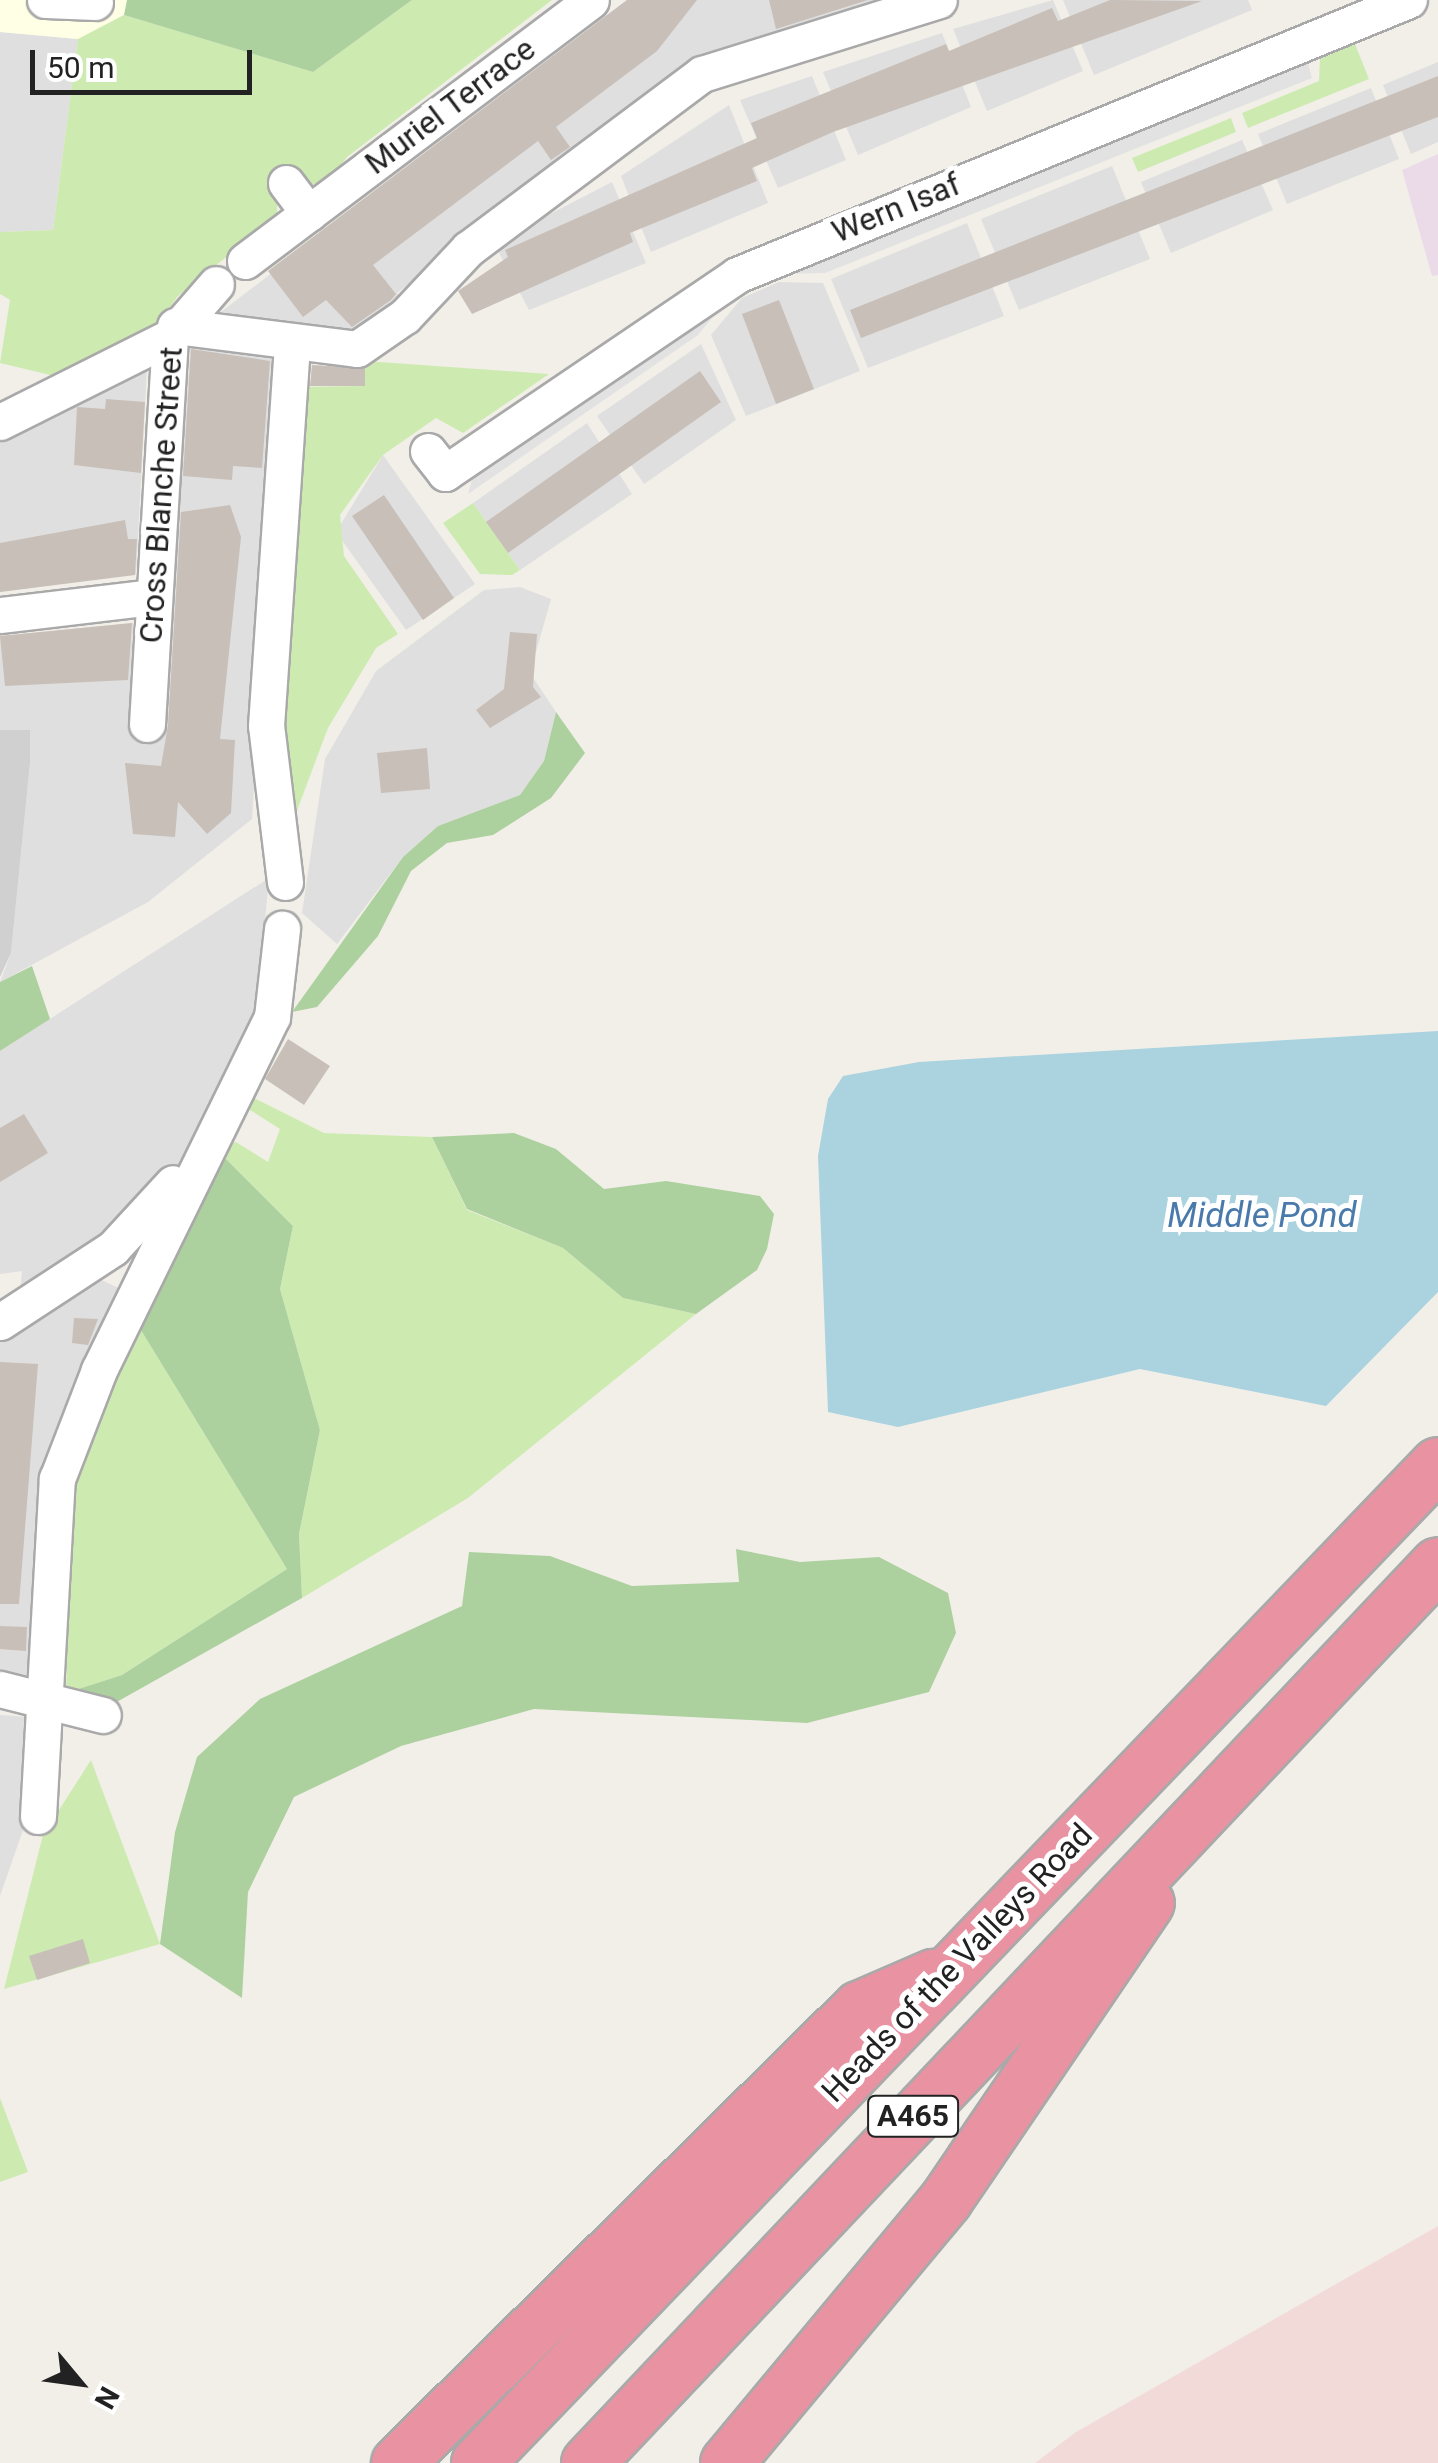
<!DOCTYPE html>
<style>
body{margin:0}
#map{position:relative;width:1438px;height:2463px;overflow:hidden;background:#f2efe9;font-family:Roboto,sans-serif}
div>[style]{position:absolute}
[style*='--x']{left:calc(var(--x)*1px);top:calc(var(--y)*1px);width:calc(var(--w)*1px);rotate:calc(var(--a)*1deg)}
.residential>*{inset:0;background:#e0dfdf}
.commercial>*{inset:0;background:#f2dad9}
.industrial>*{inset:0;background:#ebdbe8}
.education>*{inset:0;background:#ffffe5}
.religious>*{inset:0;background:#d0d0d0}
.grass>*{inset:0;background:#cdebb0}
.forest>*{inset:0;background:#add19e}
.parking>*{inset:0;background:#e2e2e2}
.water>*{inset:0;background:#aad3df}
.building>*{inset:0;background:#c7bfb8}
.roads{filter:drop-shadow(2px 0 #a9a9a9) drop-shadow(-2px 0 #a9a9a9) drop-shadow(0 2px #a9a9a9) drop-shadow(0 -2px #a9a9a9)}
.minor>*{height:35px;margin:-17.5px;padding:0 17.5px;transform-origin:17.5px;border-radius:17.5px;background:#fff}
.highway>*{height:52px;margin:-26px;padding:0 26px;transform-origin:26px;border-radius:26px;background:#e892a2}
span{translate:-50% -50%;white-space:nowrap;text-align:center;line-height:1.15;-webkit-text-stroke:10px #fff;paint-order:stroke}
.shield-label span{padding:2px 8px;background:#fff;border:2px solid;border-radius:8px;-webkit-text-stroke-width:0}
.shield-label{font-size:30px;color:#222;font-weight:700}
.street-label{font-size:32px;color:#222}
.water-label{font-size:35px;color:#4a7aab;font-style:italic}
.north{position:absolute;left:30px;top:2333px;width:100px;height:100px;-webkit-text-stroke:8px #fff;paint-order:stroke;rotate:119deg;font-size:28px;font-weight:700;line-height:40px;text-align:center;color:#222}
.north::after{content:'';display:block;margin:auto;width:35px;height:45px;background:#222;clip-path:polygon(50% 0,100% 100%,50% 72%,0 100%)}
.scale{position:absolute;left:30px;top:50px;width:222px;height:45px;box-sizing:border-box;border:5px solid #222;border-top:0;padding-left:12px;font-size:30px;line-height:35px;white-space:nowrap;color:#222;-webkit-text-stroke:8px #fff;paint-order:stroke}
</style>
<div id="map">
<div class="residential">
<i style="clip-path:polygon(627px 0,905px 0,699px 65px,397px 293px,403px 304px,353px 341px,221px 312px)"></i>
<i style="clip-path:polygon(1053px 0,1083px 71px,987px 111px,953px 29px)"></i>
<i style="clip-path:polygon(1063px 0,1248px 0,1252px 10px,1094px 75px)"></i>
<i style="clip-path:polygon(0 32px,78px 39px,53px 230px,0 232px)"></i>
<i style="clip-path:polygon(942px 33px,971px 107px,858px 155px,823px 72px)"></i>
<i style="clip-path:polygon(1438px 62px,1438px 142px,1411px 154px,1383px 85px)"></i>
<i style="clip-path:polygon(812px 76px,846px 160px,778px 188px,740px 100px)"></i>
<i style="clip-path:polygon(1371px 88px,1399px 159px,1287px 204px,1258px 134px)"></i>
<i style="clip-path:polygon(729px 105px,768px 203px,651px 252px,621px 176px)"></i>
<i style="clip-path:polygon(1242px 140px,1273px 210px,1171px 253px,1141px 182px)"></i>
<i style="clip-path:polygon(1112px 166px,1150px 259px,1019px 310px,981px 219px)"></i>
<i style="clip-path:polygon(612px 182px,646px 263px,529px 310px,494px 243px)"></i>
<i style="clip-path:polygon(967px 223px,1004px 316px,868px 368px,831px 279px)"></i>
<i style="clip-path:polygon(779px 282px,823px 283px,860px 371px,746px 416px,711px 335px,742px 298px)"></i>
<i style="clip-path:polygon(701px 344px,736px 420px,644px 484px,597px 416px)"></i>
<i style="clip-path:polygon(190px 348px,281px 354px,252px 819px,148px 902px,0 982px,11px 953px,30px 763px,30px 730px,0 730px,0 636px,133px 623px,131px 725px,164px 727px)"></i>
<i style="clip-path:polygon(147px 367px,136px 574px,0 592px,0 440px)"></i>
<i style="clip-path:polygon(587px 423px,632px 494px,520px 570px,473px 503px)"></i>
<i style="clip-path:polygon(383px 455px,475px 584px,406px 630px,336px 532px)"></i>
<i style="clip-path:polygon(520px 587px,551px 599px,530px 673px,556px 712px,544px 761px,520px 795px,438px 826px,403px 857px,337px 944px,302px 913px,325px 759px,376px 671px,484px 590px)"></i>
<i style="clip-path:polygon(269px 878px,257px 1005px,185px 1157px,138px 1213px,20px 1292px,22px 1271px,0 1274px,0 1051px)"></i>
<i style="clip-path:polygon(93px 1276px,125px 1291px,41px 1676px,0 1673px,0 1332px)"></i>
<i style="clip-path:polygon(0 1715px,41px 1718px,29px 1813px,0 1896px)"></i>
</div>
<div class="commercial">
<i style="clip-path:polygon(1438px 2226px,1438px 2463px,1035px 2463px,1076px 2432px)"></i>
</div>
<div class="industrial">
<i style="clip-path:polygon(1438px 154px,1438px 275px,1432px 276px,1402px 170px)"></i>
</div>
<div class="education">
<i style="clip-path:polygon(0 0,412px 0,124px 15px,78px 39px,0 32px)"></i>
</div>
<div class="religious">
<i style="clip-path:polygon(0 730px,30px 730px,30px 763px,11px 953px,0 977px)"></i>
</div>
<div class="grass">
<i style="clip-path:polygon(412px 0,552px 0,347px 157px,330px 180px,277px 193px,277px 216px,178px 296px,153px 330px,63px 378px,0 363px,10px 300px,0 294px,0 232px,53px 230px,78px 39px,124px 15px,313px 72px)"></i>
<i style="clip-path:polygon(1355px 44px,1369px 79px,1248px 128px,1242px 113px,1319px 81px,1320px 59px)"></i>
<i style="clip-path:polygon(1231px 118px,1236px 132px,1138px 172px,1132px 158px)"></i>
<i style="clip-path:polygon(365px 361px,549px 374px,463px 433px,436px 418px,383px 455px,340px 515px,344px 556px,398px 634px,376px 648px,328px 728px,289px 832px,276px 748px,302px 387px,364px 386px)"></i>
<i style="clip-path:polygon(473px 503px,520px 570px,512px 575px,480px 574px,443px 523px)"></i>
<i style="clip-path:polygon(244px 1093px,324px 1133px,432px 1137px,467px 1210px,563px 1248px,623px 1298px,696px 1314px,468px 1498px,302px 1598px,299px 1534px,320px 1430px,280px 1289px,293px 1226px,216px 1149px,236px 1142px,268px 1162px,280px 1129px,242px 1105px)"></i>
<i style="clip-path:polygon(136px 1322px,287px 1569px,122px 1675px,66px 1693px,72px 1480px)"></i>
<i style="clip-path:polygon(91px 1760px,160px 1944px,4px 1989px,43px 1835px)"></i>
<i style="clip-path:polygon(0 2098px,28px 2172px,0 2182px)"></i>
</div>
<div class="forest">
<i style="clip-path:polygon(127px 0,412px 0,313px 72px,124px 15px)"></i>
<i style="clip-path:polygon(556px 712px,585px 753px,551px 798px,493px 835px,447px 843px,411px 871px,378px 936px,317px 1007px,292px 1012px,403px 857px,438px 826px,520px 795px,544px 761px)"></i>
<i style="clip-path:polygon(32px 966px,50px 1019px,0 1051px,0 982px)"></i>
<i style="clip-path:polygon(514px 1133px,556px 1149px,604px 1189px,666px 1181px,760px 1196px,774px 1214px,767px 1249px,757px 1270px,696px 1314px,623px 1298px,563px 1248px,467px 1209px,432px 1137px)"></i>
<i style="clip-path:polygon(216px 1149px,293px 1226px,280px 1289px,320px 1430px,299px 1534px,302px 1598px,106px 1708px,66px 1693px,122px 1675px,287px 1569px,136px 1322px)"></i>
<i style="clip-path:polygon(736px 1549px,800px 1562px,879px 1557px,948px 1593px,956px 1633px,929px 1692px,807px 1723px,534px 1709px,401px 1746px,294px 1797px,248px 1892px,242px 1998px,160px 1944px,175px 1832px,197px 1757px,260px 1699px,462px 1606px,469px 1552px,550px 1556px,632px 1586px,739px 1582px)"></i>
</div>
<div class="parking">
<i style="clip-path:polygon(1307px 60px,1312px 78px,825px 273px,775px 274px)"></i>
<i style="clip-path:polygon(735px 290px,698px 335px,468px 494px,476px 466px)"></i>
</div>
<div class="water">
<i style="clip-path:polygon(1438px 1031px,1438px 1292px,1326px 1406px,1140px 1369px,898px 1427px,828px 1412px,818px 1156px,828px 1099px,843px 1076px,919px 1062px)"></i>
</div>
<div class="building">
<i style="clip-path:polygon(627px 0,697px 0,657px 51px,556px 127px,570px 147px,551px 160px,538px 141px,373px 265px,396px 294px,391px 300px,352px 327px,326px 300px,303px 317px,268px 271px)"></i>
<i style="clip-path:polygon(769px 0,868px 0,776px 29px)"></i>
<i style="clip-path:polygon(1110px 0,1202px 1px,833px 132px,752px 168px,757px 181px,630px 233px,633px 242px,472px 314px,458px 291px,508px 257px,505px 250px,757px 138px,751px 123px,946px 44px,949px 51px,1052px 8px,1058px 21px)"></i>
<i style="clip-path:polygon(1438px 76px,1438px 117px,861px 338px,850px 310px)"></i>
<i style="clip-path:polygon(779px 300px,814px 389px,776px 404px,742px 314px)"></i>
<i style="clip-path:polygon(191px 349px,270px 361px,262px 468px,233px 466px,232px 480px,183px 476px)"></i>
<i style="clip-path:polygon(312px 365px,365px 368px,365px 386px,310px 386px)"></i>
<i style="clip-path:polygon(700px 371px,721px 402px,508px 553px,486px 522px)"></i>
<i style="clip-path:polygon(106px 399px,145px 402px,141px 473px,74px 465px,77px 407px,105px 409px)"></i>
<i style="clip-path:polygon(384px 495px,454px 598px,423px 620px,352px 516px)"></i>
<i style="clip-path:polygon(230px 505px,241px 537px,220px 739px,235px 740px,231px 813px,207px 834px,178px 802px,175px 837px,133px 834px,125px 763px,161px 766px,168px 725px,181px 512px)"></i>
<i style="clip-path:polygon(125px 520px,128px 539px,137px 539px,135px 575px,0 592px,0 543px)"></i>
<i style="clip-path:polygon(132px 623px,128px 680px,5px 686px,0 636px)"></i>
<i style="clip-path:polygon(510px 632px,537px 634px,533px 687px,541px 697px,490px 728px,476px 710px,504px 689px)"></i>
<i style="clip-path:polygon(427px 748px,430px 789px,381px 793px,377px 753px)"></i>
<i style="clip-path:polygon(288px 1039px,330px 1066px,304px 1105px,265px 1079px)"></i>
<i style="clip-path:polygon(24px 1114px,48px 1153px,0 1182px,0 1128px)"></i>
<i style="clip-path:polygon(74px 1318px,98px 1319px,88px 1345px,72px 1343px)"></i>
<i style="clip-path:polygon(0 1362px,38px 1364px,19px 1604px,0 1604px)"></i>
<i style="clip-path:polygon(0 1626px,27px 1627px,26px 1651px,0 1649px)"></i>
<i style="clip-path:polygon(83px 1939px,90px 1963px,37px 1980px,29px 1956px)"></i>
</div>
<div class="roads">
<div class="minor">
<i style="--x:45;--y:0;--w:50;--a:2.3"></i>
<i style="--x:286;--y:183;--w:38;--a:53"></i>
<i style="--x:245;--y:261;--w:433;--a:-37"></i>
<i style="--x:175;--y:326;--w:183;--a:7.2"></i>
<i style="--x:357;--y:349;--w:58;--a:-34.5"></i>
<i style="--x:405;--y:316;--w:92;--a:-46.8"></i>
<i style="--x:468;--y:249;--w:292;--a:-36.8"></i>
<i style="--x:702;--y:74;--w:248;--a:-17.3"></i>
<i style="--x:0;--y:422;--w:190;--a:-26.6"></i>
<i style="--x:428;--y:451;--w:28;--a:52"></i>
<i style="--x:445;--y:473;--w:353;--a:-34.1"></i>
<i style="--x:737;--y:275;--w:726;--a:-22.26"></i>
<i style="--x:0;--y:615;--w:154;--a:-6.7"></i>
<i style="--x:147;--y:724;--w:388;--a:-86.6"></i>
<i style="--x:170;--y:337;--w:70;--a:-49"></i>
<i style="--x:285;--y:882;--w:157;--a:-96.9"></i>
<i style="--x:266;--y:726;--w:384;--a:-86.1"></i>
<i style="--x:0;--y:1322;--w:135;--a:-33.2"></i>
<i style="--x:113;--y:1248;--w:88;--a:-47.3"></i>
<i style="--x:0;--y:1689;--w:106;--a:14.2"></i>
<i style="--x:38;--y:1816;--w:338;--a:-86.8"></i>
<i style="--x:57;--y:1479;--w:117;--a:-68.9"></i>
<i style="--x:99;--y:1370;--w:393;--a:-63.9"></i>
<i style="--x:272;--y:1017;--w:89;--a:-83.5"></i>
</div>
<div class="highway">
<i style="--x:398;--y:2463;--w:648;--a:-44.62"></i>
<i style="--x:859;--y:2008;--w:81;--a:-23.4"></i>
<i style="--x:478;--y:2463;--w:1385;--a:-46.14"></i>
<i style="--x:588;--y:2463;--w:1237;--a:-46.6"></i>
<i style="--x:727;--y:2463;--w:342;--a:-50.2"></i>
<i style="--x:946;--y:2200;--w:359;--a:-55.8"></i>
</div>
</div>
<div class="shield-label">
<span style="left:913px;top:2116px">A465</span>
</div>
<div class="street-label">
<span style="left:450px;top:106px;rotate:-37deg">Muriel Terrace</span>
<span style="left:896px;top:208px;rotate:-22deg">Wern Isaf</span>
<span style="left:161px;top:495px;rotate:-86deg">Cross Blanche Street</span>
<span style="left:957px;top:1963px;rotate:-46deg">Heads of the Valleys Road</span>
</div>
<div class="water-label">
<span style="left:1262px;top:1216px">Middle Pond</span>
</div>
<div class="north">N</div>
<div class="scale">50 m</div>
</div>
